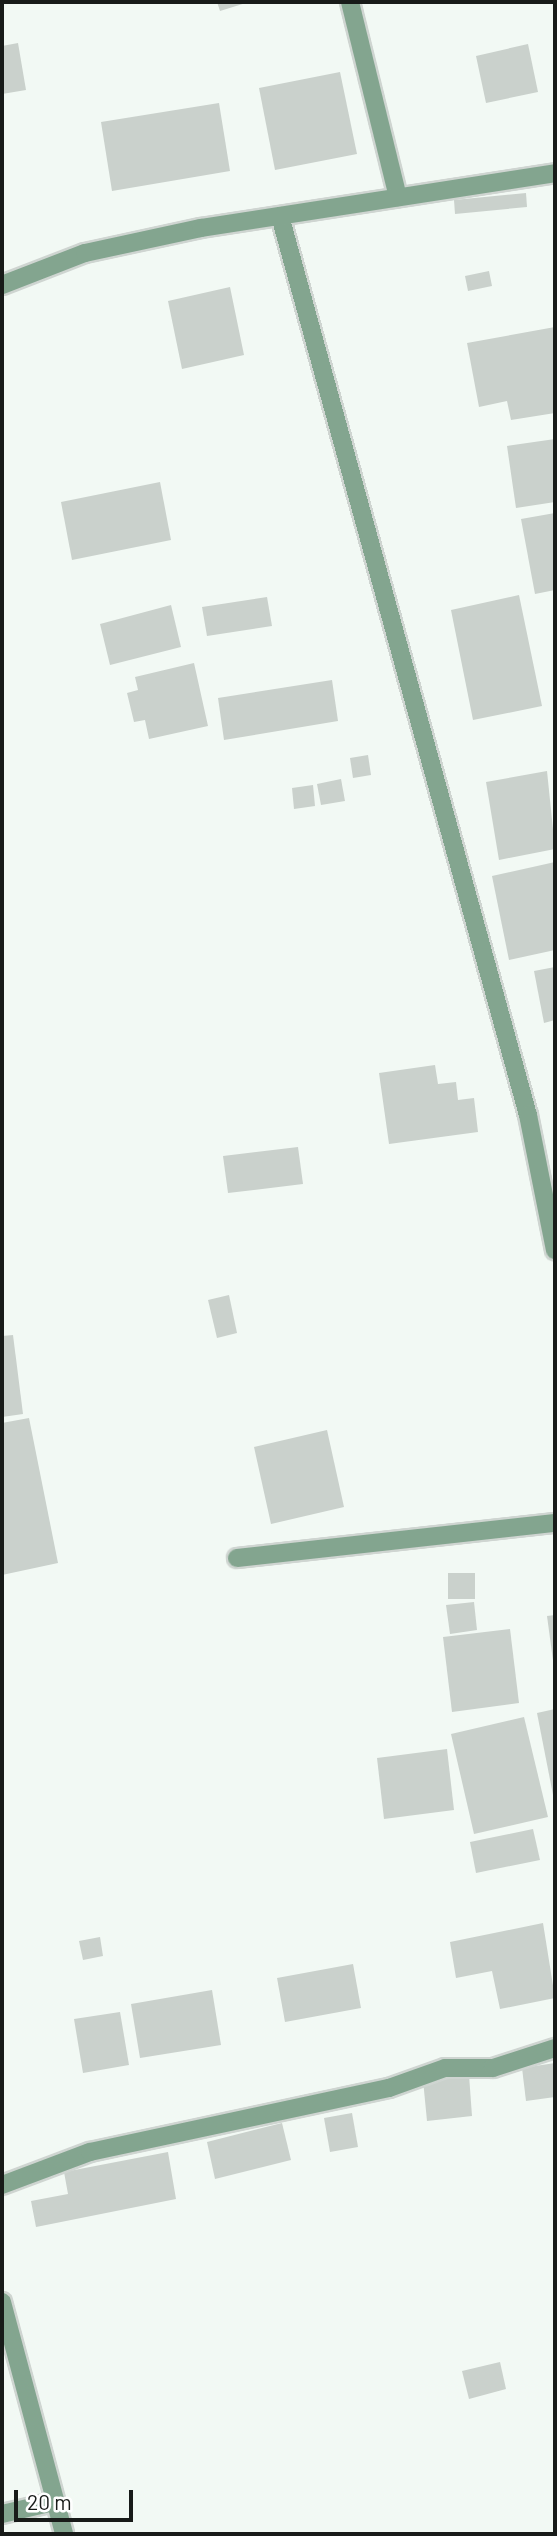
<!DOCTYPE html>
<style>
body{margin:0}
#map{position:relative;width:557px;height:2536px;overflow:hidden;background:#f2f9f4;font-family:Barlow,sans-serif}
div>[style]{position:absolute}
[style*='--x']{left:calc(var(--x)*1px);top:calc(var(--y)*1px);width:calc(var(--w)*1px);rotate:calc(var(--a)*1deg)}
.building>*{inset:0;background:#cad1cc}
.roads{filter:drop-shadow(2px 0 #cfd5d1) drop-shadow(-2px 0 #cfd5d1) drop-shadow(0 2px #cfd5d1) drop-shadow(0 -2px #cfd5d1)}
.minor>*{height:18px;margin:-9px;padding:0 9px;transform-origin:9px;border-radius:9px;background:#83a58f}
span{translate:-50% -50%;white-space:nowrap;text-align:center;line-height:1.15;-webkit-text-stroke:5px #fff;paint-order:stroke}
.frame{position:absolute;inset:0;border:4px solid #181b19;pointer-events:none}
.scale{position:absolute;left:14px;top:2490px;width:119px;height:32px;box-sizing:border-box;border:4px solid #181b19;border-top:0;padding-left:9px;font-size:21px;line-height:24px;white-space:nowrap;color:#181b19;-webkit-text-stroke:5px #fff;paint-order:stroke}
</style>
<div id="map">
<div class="building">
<i style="clip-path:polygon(217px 2px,249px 2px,220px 11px)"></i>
<i style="clip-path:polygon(18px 43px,26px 90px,2px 94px,2px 46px)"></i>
<i style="clip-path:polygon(528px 44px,538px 92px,486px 103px,476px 56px)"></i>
<i style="clip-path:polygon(340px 72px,357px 154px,275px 170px,259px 88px)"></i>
<i style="clip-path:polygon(219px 103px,230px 171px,112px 191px,101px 122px)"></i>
<i style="clip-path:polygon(526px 193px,527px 207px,455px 214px,454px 200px)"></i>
<i style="clip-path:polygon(489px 271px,492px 286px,468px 291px,465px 276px)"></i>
<i style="clip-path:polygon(230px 287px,244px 355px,182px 369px,168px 301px)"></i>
<i style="clip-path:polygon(555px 327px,555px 413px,511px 420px,507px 401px,479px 407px,467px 343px)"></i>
<i style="clip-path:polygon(555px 439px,555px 502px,516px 508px,507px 446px)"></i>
<i style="clip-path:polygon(160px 482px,171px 540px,72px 560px,61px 502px)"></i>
<i style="clip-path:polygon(555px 513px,555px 590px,535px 594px,521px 519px)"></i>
<i style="clip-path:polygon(519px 595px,542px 706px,473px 720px,451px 610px)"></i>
<i style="clip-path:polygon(267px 597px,272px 626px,207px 636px,202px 607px)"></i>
<i style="clip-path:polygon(171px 605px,181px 647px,110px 665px,100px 624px)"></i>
<i style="clip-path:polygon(194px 663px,208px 726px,149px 739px,145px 720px,134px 722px,127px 693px,138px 690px,135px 677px)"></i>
<i style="clip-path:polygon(332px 680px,338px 721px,224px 740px,218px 698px)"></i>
<i style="clip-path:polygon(368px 755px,371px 775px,353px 778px,350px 758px)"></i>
<i style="clip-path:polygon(547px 771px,555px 849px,499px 860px,486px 782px)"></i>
<i style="clip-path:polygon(341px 779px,345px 801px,321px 805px,317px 784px)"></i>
<i style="clip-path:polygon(313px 785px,315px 806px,294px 809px,292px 788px)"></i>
<i style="clip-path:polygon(555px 862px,555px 950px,509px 960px,492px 876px)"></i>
<i style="clip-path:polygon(555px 967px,555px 1020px,544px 1023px,534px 971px)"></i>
<i style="clip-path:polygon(435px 1065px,438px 1084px,456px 1082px,458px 1100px,474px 1098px,478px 1132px,389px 1144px,379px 1073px)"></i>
<i style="clip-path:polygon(298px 1147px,303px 1184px,228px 1193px,223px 1156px)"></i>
<i style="clip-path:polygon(229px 1295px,237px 1333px,217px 1338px,208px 1300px)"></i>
<i style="clip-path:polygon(13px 1335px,23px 1414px,2px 1417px,2px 1336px)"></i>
<i style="clip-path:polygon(29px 1418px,58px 1563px,2px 1575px,2px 1423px)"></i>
<i style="clip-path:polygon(327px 1430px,344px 1507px,271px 1524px,254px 1447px)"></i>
<i style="clip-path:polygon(448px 1573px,475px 1573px,475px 1599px,448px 1599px)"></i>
<i style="clip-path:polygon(474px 1602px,477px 1630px,450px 1634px,446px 1605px)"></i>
<i style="clip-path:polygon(555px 1615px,555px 1667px,554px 1668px,547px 1616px)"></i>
<i style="clip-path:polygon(510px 1629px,519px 1703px,452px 1712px,443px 1637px)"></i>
<i style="clip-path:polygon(555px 1709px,555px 1800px,554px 1800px,537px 1713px)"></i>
<i style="clip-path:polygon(524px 1717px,548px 1817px,474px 1834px,451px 1734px)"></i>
<i style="clip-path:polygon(447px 1749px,454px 1810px,384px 1819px,377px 1758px)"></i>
<i style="clip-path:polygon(533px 1829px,540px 1860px,476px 1873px,470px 1842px)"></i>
<i style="clip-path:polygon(543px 1923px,555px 1998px,500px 2009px,492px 1971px,456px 1978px,450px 1942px)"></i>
<i style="clip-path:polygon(100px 1937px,103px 1956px,83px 1960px,79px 1941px)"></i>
<i style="clip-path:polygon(353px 1964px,361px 2008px,285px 2022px,277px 1978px)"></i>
<i style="clip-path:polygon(212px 1990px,221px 2045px,140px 2058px,131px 2004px)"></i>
<i style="clip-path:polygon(120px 2012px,129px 2065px,83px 2073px,74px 2019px)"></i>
<i style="clip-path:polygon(555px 2063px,555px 2097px,526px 2101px,522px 2068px)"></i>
<i style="clip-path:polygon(469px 2075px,472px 2116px,427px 2121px,423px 2080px)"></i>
<i style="clip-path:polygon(352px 2113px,358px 2147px,330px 2152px,324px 2118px)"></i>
<i style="clip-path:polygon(282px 2123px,291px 2160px,215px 2179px,207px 2142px)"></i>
<i style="clip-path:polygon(168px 2152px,176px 2199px,36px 2227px,31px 2201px,68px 2194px,64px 2172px)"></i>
<i style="clip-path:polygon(500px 2362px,506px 2389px,469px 2399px,462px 2371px)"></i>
</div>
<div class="roads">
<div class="minor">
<i style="--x:350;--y:2;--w:201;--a:76.2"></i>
<i style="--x:280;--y:216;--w:933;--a:74.58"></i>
<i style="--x:528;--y:1115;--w:138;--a:78.7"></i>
<i style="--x:2;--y:285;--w:89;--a:-21.1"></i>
<i style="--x:85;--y:253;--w:119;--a:-12.2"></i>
<i style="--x:201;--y:228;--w:358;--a:-8.8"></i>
<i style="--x:237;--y:1558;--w:320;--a:-6.3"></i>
<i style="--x:2;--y:2185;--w:94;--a:-20.6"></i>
<i style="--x:90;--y:2152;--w:306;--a:-12.1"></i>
<i style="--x:389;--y:2088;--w:59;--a:-19.7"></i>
<i style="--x:445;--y:2068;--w:48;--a:0"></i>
<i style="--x:493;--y:2068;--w:65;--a:-17.9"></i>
<i style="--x:2;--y:2302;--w:240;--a:75"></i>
<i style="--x:2;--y:2514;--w:53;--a:-13"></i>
</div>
</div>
<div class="frame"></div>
<div class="scale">20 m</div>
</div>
